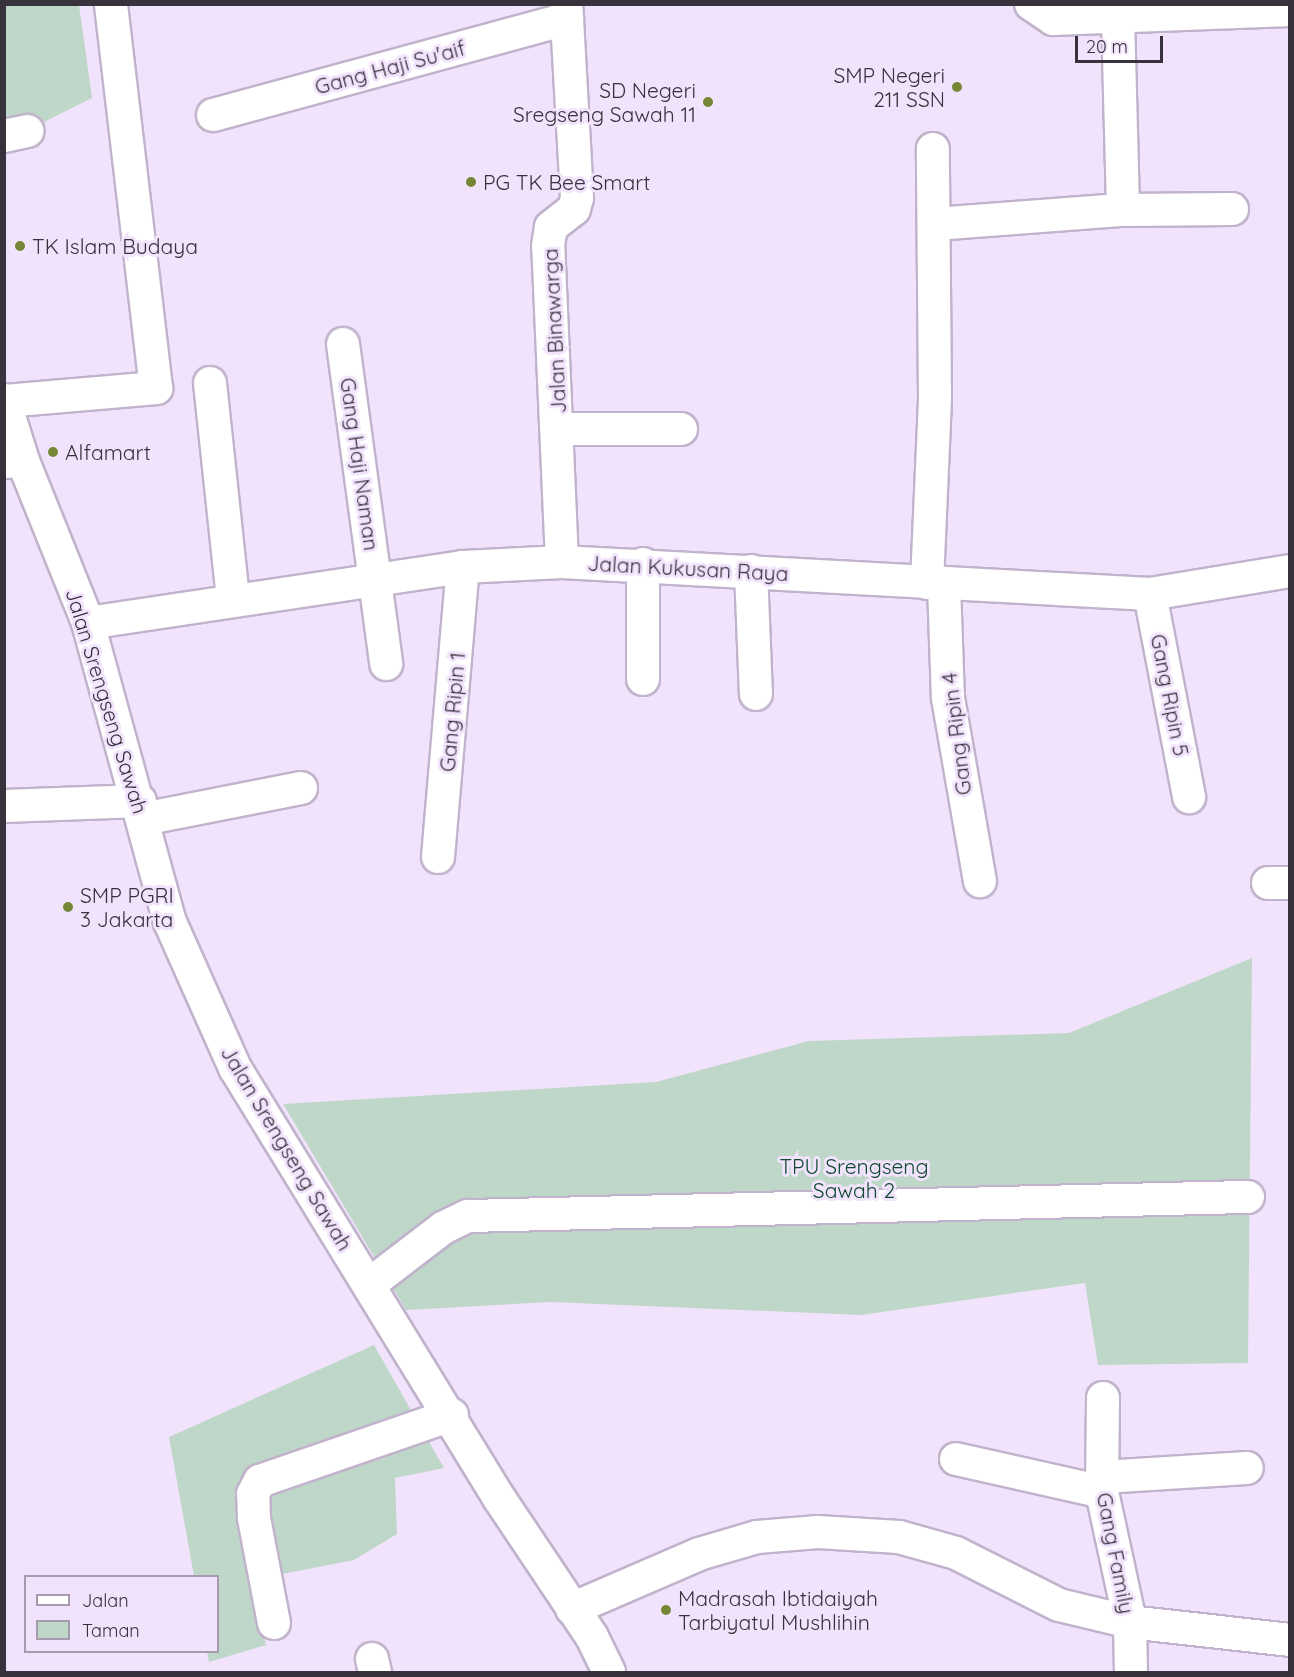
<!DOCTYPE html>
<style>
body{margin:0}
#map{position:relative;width:1294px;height:1677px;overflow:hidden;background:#f2e3fc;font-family:Quicksand,sans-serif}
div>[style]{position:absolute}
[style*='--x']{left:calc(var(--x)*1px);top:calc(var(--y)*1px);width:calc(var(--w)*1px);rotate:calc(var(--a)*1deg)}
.green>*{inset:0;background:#bfd7c9}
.roads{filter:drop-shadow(2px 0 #c1b3cb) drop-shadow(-2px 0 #c1b3cb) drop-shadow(0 2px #c1b3cb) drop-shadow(0 -2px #c1b3cb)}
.minor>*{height:32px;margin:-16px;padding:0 16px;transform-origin:16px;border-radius:16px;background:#fff}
.dots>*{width:16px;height:16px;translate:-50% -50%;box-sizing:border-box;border:3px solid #f2e3fc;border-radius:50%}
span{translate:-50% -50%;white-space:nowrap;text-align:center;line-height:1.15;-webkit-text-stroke:6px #f2e3fc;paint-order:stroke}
.street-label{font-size:21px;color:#37323b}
.poi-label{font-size:21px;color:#37323b}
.right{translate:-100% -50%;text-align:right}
.left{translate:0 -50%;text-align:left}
.park-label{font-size:21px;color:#0f4930}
.frame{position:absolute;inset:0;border:6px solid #37323b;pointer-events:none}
.legend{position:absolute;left:24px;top:1575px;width:195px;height:78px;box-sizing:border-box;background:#f2e3fc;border:2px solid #a79caf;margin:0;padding:8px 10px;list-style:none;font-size:18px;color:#37323b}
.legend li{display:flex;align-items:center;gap:12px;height:30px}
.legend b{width:30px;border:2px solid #a79caf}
.scale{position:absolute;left:1075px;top:36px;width:88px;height:27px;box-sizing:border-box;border:3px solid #37323b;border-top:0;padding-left:8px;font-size:18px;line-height:21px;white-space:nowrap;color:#37323b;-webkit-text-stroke:4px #f2e3fc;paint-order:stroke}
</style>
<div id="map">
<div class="green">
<i style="clip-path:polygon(4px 5px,79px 5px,92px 98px,44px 122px,5px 131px)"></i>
<i style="clip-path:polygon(1252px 958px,1248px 1363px,1098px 1365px,1085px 1283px,861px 1315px,551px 1302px,406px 1310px,283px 1104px,656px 1082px,809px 1041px,1069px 1033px)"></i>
<i style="clip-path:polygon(374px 1345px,444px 1468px,395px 1478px,397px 1534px,354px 1560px,252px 1580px,266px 1645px,209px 1662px,207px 1652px,218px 1652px,218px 1576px,194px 1576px,169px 1437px)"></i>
</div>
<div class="roads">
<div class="minor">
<i style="--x:1031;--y:4;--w:27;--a:34"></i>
<i style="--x:1053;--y:19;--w:237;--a:-2.2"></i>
<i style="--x:1118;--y:17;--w:193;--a:88.5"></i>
<i style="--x:213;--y:115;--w:367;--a:-15.2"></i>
<i style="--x:4;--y:136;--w:24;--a:-12"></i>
<i style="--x:935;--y:224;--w:189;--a:-4.3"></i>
<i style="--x:1123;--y:210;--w:109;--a:-0.5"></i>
<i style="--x:343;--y:344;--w:323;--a:82.3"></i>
<i style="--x:210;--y:383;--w:216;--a:83.9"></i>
<i style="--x:4;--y:400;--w:64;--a:72.7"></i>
<i style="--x:5;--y:401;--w:152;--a:-4.9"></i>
<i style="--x:156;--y:388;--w:387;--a:-96.7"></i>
<i style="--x:559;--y:429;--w:122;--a:0"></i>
<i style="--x:4;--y:462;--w:19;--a:-3"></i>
<i style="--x:23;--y:461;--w:175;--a:68.1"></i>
<i style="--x:88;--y:623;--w:310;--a:74.7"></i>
<i style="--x:170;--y:922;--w:160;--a:66"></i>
<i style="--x:235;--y:1068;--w:505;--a:58.45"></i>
<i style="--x:499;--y:1498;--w:167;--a:56.2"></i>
<i style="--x:592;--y:1637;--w:39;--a:64"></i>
<i style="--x:562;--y:562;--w:316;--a:-92.5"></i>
<i style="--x:548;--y:246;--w:19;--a:-81"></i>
<i style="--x:551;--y:227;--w:29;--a:-38"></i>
<i style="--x:574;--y:209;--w:11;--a:-75"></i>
<i style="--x:577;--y:198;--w:194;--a:-93.2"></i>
<i style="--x:751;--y:571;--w:123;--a:87.7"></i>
<i style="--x:927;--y:583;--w:185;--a:-87.5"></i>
<i style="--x:935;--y:398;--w:249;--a:-90.5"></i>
<i style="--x:944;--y:585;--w:113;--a:88"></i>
<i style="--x:948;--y:698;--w:186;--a:80.1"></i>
<i style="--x:1150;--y:594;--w:207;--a:79.1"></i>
<i style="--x:88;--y:623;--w:379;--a:-8.5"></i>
<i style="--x:463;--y:567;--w:99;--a:-2.9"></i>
<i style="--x:562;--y:562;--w:589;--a:3.12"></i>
<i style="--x:1150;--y:594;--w:142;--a:-9.3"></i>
<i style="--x:643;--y:679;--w:115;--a:-90"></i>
<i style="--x:4;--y:806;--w:136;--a:-2.1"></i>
<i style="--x:143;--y:819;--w:161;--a:-11.1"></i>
<i style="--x:438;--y:857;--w:291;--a:-85.1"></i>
<i style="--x:1268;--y:883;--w:22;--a:0"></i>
<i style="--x:370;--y:1284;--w:92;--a:-37.5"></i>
<i style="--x:443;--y:1228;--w:28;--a:-26"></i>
<i style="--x:468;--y:1216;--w:780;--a:-1.4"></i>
<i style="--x:1103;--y:1398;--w:94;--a:90.6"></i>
<i style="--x:1102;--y:1492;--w:133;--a:77.8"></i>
<i style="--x:1130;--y:1622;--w:50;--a:88.9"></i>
<i style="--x:956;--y:1459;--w:150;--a:12.7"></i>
<i style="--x:1103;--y:1477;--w:144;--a:-3.6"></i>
<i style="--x:572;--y:1609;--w:138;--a:-23.4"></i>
<i style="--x:699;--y:1554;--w:60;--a:-16.3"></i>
<i style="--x:757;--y:1537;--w:61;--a:-4.7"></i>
<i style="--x:818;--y:1532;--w:81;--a:3.5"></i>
<i style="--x:899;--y:1537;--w:59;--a:15.7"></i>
<i style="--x:956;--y:1553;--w:115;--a:26.8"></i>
<i style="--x:1059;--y:1605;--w:73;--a:13.5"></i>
<i style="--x:1130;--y:1622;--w:161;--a:6.4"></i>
<i style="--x:274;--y:1623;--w:107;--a:-100.8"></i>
<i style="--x:254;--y:1518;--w:24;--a:-92"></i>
<i style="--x:253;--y:1494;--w:15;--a:-62"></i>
<i style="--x:260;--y:1481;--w:203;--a:-19"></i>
<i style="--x:372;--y:1659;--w:13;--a:77"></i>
</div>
</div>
<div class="dots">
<i style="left:957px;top:87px;background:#758737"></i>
<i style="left:708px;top:102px;background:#758737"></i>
<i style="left:471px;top:182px;background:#758737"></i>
<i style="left:20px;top:246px;background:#758737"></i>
<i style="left:53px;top:452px;background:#758737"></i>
<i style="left:68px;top:907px;background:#758737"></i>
<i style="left:666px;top:1610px;background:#758737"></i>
</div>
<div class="street-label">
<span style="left:390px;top:67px;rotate:-15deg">Gang Haji Su'aif</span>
<span style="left:554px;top:331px;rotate:-93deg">Jalan Binawarga</span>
<span style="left:360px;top:464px;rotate:82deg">Gang Haji Naman</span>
<span style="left:688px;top:568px;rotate:3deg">Jalan Kukusan Raya</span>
<span style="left:1170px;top:695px;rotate:79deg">Gang Ripin 5</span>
<span style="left:107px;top:701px;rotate:73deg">Jalan Srengseng Sawah</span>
<span style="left:452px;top:712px;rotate:-85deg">Gang Ripin 1</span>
<span style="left:956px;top:734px;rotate:-97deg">Gang Ripin 4</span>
<span style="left:287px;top:1148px;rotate:59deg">Jalan Srengseng Sawah</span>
<span style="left:1116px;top:1553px;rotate:79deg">Gang Family</span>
</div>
<div class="poi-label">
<span class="right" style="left:945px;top:87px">SMP Negeri<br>211 SSN</span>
<span class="right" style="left:696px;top:102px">SD Negeri<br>Sregseng Sawah 11</span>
<span class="left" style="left:483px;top:182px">PG TK Bee Smart</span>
<span class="left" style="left:32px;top:246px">TK Islam Budaya</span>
<span class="left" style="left:65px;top:452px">Alfamart</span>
<span class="left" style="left:80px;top:907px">SMP PGRI<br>3 Jakarta</span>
<span class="left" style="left:678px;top:1610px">Madrasah Ibtidaiyah<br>Tarbiyatul Mushlihin</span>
</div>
<div class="park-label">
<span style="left:854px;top:1178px">TPU Srengseng<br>Sawah 2</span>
</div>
<div class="frame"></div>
<ul class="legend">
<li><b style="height:8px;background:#fff"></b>Jalan</li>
<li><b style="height:16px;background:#bfd7c9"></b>Taman</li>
</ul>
<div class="scale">20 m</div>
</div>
